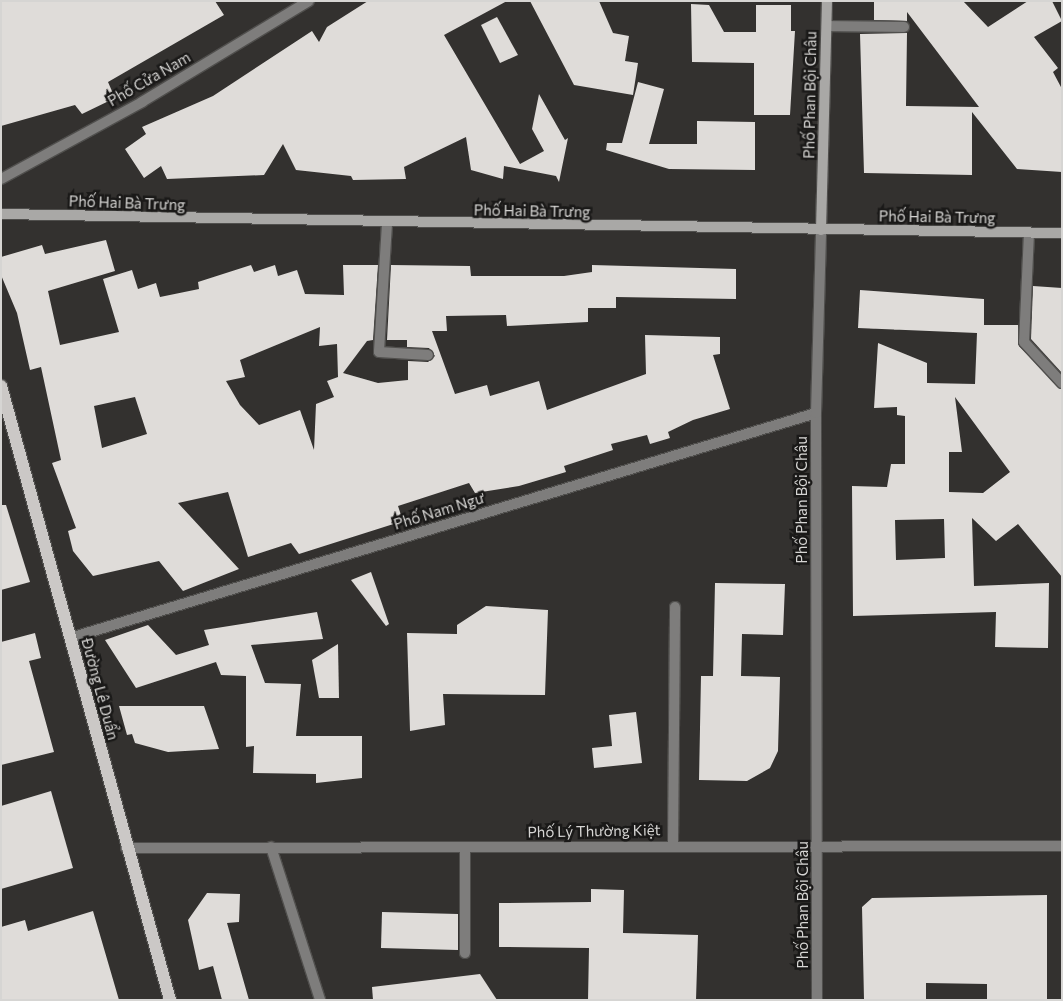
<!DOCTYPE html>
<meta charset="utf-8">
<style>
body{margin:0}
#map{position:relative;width:1063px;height:1001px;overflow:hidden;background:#33312f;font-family:Commissioner,sans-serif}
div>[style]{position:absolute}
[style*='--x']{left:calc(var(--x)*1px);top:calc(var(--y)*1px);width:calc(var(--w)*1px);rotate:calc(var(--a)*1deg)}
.building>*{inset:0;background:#dfdcd9}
.roads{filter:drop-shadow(1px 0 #504f4d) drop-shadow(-1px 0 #504f4d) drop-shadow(0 1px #504f4d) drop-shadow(0 -1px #504f4d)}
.service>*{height:10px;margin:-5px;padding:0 5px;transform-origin:5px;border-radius:5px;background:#7e7d7c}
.minor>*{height:10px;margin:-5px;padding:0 5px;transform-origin:5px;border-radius:5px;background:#7e7d7c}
.tertiary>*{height:10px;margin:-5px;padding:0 5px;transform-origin:5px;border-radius:5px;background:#7e7d7c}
.secondary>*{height:10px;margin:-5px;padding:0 5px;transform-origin:5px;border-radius:5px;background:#a9a8a6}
.primary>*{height:12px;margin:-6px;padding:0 6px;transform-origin:6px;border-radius:6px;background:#cbc8c6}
span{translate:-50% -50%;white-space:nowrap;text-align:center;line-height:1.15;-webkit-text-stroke:5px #1a1918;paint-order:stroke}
.street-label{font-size:15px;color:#d6d5d3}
.frame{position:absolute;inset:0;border:2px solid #d6d5d3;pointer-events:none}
</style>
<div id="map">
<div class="building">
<i style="clip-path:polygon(1px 1px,215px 1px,224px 15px,108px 82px,115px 98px,82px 114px,75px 105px,1px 126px)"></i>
<i style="clip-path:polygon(368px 1px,507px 1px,444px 35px,520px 164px,544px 151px,532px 129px,539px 94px,565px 140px,568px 138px,559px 182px,556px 176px,504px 166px,503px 179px,471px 170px,466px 137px,404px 167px,406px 179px,353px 180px,351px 176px,296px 170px,283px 144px,264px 175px,167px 179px,161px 166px,144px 178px,125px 149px,146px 134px,142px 127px,213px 96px,312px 31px,319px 42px,327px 27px)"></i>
<i style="clip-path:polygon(530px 1px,599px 1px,613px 33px,629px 36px,625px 61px,638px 63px,633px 95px,574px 85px)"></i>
<i style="clip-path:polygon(874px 1px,963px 1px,988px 27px,1028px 1px,1052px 1px,1062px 21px,1034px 37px,1058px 68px,1053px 72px,1062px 89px,1062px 172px,1017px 169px,972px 112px,972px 175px,864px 173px,860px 34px,907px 33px,906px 106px,979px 107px,907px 12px,907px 21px,874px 20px)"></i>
<i style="clip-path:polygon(691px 4px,709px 5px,724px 32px,756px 32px,756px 5px,791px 5px,791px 31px,795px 31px,790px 115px,754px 115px,754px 63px,692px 62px)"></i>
<i style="clip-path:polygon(497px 17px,518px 55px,500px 63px,481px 25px)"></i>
<i style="clip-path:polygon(638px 82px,664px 89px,649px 144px,697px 144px,697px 121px,755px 122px,755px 170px,669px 169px,606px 150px,607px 143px,622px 143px)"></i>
<i style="clip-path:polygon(evenodd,106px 240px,115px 271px,48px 291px,60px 345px,119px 332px,103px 279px,132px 270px,138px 289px,156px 283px,160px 297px,199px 289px,198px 282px,251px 265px,254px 272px,275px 265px,278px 276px,297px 270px,305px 294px,344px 295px,343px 265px,378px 265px,373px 340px,367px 341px,343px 373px,378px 383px,408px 380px,408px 361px,428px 362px,435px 356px,429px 348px,407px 347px,407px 340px,387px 340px,391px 265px,470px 266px,471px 276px,564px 276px,592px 272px,592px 265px,736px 269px,736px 299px,616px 297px,616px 308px,588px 308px,588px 322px,507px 326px,506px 315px,446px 316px,447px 331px,432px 331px,455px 394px,487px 385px,490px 396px,539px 381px,547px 410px,646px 374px,645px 335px,720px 337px,720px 354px,713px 355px,730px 409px,693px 420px,668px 432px,670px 438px,650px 444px,647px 435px,611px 444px,613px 450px,564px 466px,566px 472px,519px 486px,475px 493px,469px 483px,398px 506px,403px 521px,299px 554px,291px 543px,248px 557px,228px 492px,178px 503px,239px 569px,183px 591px,159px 561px,93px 576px,73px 551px,68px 531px,76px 528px,52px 463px,61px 460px,41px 367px,30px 370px,17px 313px,1px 275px,1px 257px,42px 245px,45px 254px,106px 240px,320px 327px,319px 346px,337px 344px,338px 377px,327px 381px,334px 397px,316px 404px,314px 450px,300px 410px,259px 425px,240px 405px,226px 381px,245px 377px,240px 360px,320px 327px,106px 240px,135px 397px,147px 434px,102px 448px,94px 406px,135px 397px)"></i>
<i style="clip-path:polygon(1033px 286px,1062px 288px,1062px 373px,1031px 339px)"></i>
<i style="clip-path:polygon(evenodd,860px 290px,984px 299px,984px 325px,1018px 325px,1019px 346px,1062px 390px,1062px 577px,1018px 524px,996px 541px,972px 518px,974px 586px,1049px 583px,1048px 648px,995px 647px,996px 612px,853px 616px,852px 486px,887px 487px,891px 464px,905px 464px,905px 416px,897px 415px,897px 407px,874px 408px,878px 343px,927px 363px,927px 383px,975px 384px,977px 333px,858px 328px,860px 290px,955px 397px,1010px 472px,983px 493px,949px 492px,949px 452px,962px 452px,955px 397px,860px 290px,944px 519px,945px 558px,896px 560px,895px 520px,944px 519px)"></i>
<i style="clip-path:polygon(1px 505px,6px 505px,30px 582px,1px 590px)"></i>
<i style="clip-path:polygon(371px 572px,389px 624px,386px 626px,351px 580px)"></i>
<i style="clip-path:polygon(715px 583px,785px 584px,783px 635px,742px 634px,741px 676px,780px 677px,778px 751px,770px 768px,747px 781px,699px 780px,701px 676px,713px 676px)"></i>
<i style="clip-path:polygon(486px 606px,548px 610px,545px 695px,443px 694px,445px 725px,410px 731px,407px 633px,457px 634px,457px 625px)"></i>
<i style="clip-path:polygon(317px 612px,323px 639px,251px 645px,265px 683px,301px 684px,296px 736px,362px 736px,362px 778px,316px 783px,316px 774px,253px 773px,254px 746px,246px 747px,246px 676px,221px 675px,216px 662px,136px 688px,105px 640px,148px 625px,176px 655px,209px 645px,204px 630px)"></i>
<i style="clip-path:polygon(35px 633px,41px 658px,29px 661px,54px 752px,1px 765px,1px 642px)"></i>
<i style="clip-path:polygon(338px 644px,339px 698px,319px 698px,312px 660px)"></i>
<i style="clip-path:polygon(119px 706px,204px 706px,219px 749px,168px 752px,135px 743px,132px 734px,127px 735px)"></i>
<i style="clip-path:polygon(636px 712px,642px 763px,594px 768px,592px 748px,612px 746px,609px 715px)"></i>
<i style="clip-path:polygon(51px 791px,73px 868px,1px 889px,1px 806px)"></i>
<i style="clip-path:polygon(591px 889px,624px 890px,623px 933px,698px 935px,696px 1000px,588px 1000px,589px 948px,499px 947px,499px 903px,591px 902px)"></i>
<i style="clip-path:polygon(207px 893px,240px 894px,239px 922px,227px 923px,249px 1000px,222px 1000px,213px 966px,199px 970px,188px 920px)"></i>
<i style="clip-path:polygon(1047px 895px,1047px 1000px,987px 1000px,987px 984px,926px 983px,926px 1000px,864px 1000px,862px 907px,872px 898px)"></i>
<i style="clip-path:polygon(93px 911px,119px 1000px,1px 1000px,1px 927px,25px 920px,28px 931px)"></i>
<i style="clip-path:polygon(382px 912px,458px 914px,458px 950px,381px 948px)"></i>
<i style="clip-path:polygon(480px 974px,497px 1000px,373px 1000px,372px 987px)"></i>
</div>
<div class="roads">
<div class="service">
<i style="--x:827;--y:26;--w:77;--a:0.7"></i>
<i style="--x:387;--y:224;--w:128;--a:93.6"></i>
<i style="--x:379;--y:352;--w:49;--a:3.5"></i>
<i style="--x:1029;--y:233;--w:109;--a:92.6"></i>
<i style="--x:1024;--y:342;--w:56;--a:47.2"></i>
<i style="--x:673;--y:845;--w:238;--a:-89.5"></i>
<i style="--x:271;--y:847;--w:161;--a:72.2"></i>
<i style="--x:465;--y:953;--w:105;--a:-90"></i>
</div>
<div class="minor">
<i style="--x:70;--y:638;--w:779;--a:-16.78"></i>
</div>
<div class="tertiary">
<i style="--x:1;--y:179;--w:161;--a:-28.6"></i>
<i style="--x:142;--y:102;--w:195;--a:-31.2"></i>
<i style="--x:126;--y:848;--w:936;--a:-0.12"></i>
<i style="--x:817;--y:1000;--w:587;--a:-90.1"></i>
<i style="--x:816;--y:413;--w:183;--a:-88.4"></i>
</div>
<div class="secondary">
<i style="--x:1;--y:214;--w:1061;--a:1.03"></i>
<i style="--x:821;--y:230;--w:229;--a:-88.5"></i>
</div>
<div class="primary">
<i style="--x:1;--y:386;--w:637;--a:74.61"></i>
</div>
</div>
<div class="street-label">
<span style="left:149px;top:79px;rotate:-30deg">Phố Cửa Nam</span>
<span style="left:810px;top:95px;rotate:-89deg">Phố Phan Bội Châu</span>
<span style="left:127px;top:203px;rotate:2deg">Phố Hai Bà Trưng</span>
<span style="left:532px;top:211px;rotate:1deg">Phố Hai Bà Trưng</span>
<span style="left:937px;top:217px;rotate:1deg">Phố Hai Bà Trưng</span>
<span style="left:802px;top:500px;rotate:-90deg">Phố Phan Bội Châu</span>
<span style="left:439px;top:511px;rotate:-17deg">Phố Nam Ngư</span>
<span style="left:100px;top:689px;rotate:75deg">Đường Lê Duẩn</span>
<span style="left:594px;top:831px;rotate:-1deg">Phố Lý Thường Kiệt</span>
<span style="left:803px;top:905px;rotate:-90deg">Phố Phan Bội Châu</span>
</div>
<div class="frame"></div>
</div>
